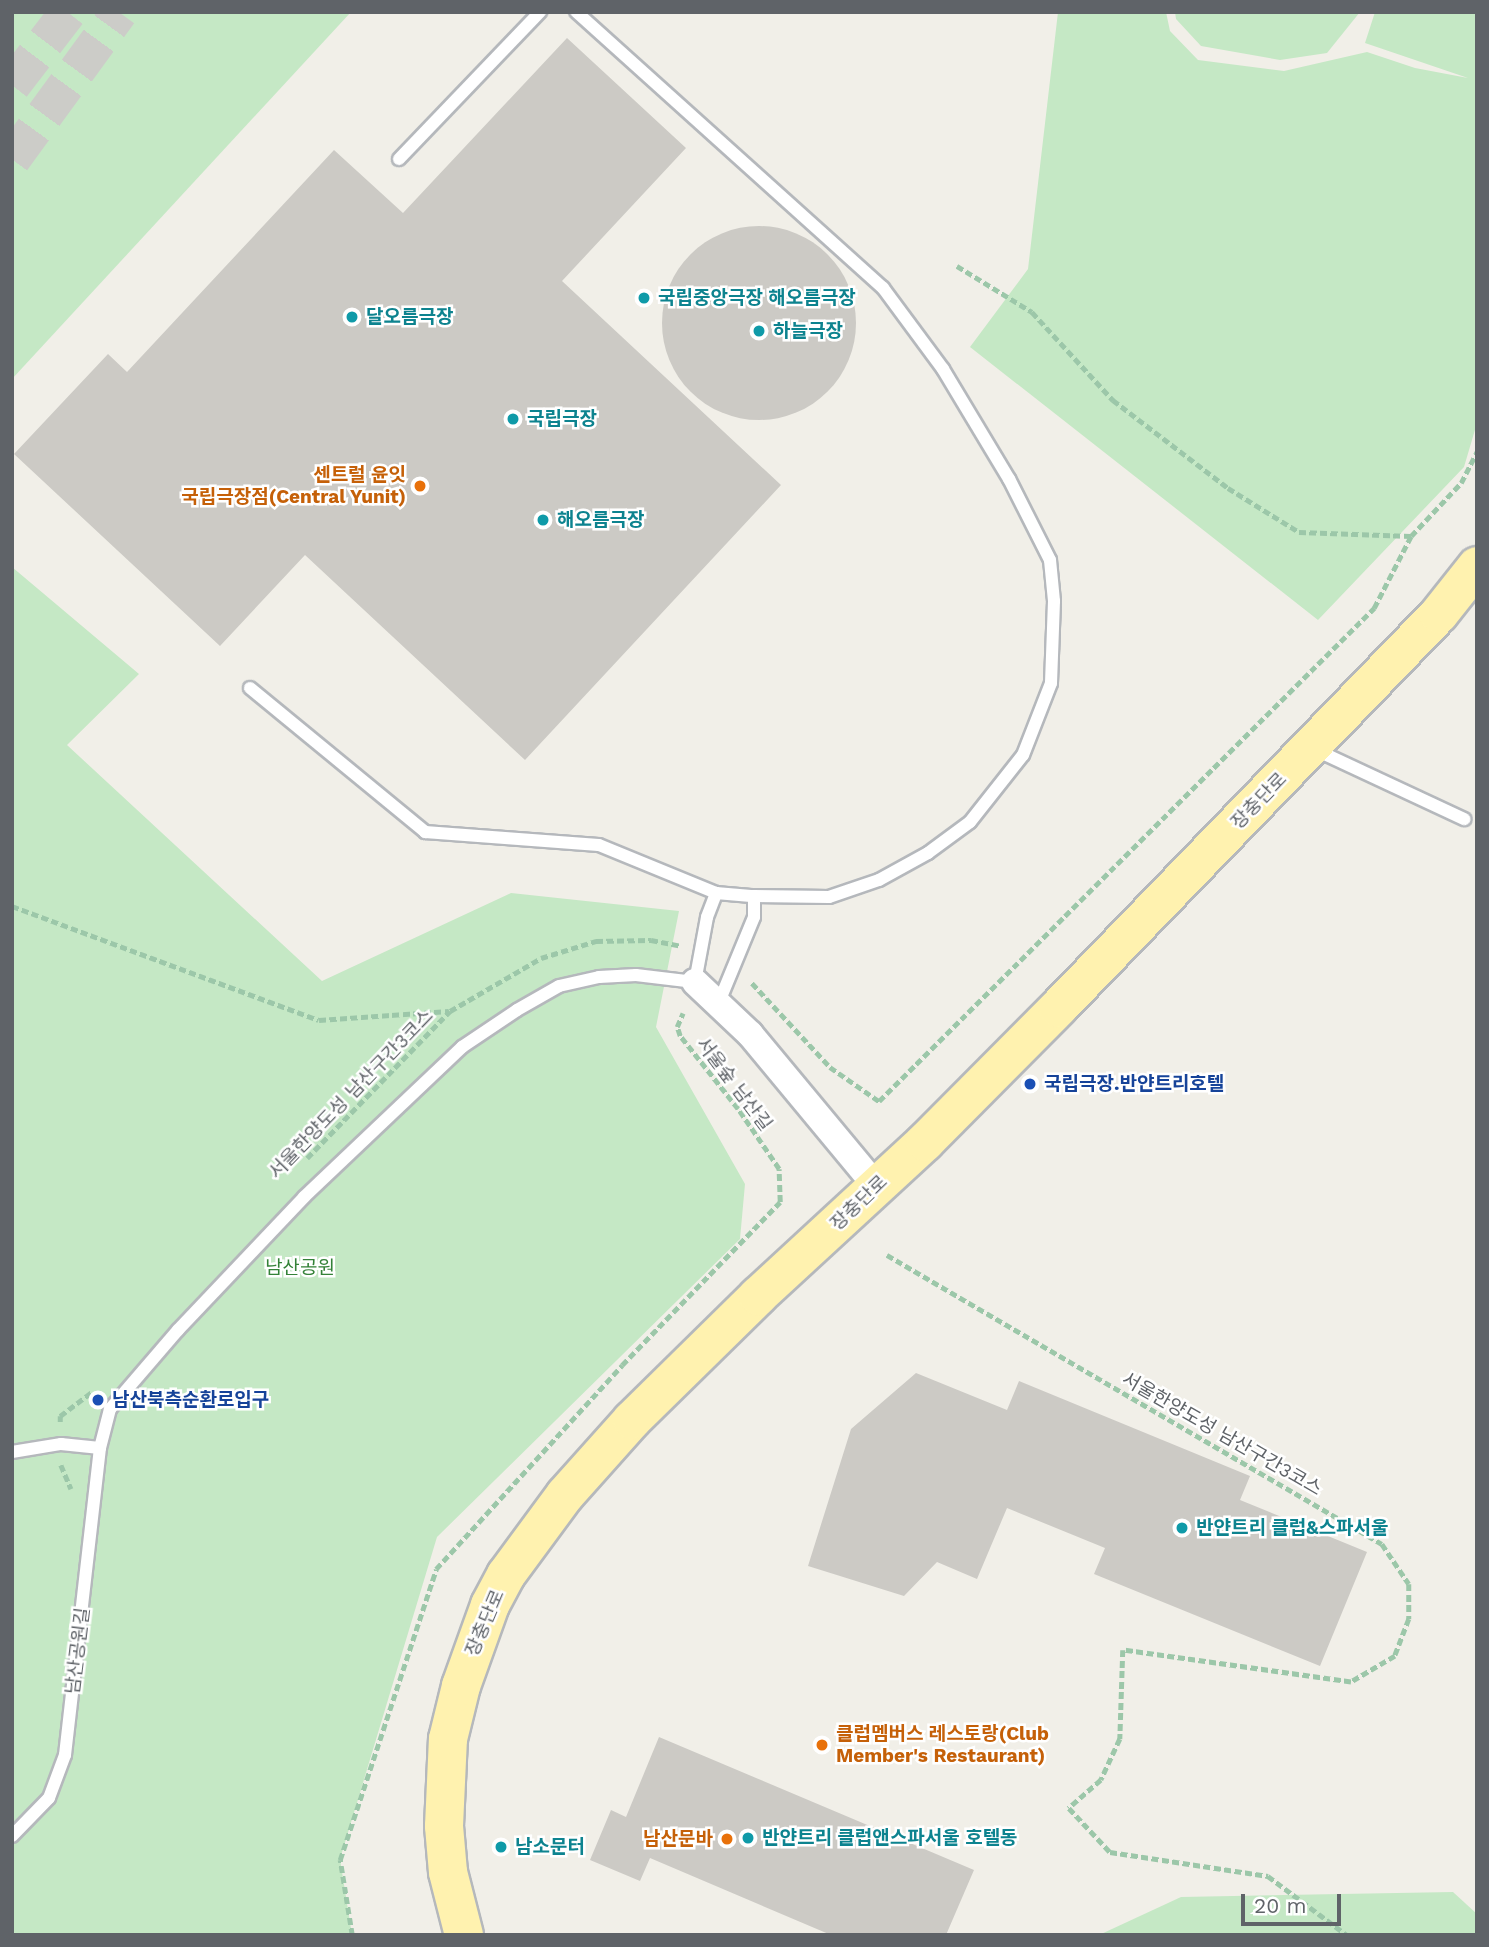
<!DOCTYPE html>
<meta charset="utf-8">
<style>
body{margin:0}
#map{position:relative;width:1489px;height:1947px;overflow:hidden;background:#f1efe8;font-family:"Work Sans","Noto Sans KR",sans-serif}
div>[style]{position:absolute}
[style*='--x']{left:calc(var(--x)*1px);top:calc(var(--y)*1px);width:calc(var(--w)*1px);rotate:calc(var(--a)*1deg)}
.green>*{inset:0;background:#c5e8c5}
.building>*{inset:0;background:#cccac5}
.round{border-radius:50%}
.secondary-tunnel>*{height:37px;margin-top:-18.5px;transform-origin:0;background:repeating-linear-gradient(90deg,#ccccc8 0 37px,transparent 0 55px)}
.path>*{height:4.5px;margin-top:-2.25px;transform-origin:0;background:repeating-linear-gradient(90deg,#9cc7a9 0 7px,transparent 0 10.5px)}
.roads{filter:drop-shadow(2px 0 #b5b8bc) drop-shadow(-2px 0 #b5b8bc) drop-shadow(0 2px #b5b8bc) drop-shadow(0 -2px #b5b8bc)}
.service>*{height:12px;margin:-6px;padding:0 6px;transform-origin:6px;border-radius:6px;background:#fff}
.minor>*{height:26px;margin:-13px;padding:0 13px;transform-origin:13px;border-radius:13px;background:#fff}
.primary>*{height:38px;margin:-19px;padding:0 19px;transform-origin:19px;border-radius:19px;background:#fff2af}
.dots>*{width:19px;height:19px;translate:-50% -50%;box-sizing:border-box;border:4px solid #fff;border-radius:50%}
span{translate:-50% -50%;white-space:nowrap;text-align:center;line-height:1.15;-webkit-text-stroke:5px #fff;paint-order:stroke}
.culture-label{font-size:19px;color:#0d838f;font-weight:700}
.left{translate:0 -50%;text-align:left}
.food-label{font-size:19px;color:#c56008;font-weight:700}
.right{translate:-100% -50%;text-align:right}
.street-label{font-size:19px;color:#5f6368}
.transit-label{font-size:19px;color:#164399;font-weight:700}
.park-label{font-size:19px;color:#348238}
.frame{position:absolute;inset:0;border:14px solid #5f6368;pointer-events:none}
.scale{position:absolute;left:1241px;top:1894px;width:100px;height:32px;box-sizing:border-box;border:4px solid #5f6368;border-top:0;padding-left:9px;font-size:21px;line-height:24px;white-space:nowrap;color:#5f6368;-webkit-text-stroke:5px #fff;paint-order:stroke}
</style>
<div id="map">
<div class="green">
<i style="clip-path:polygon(12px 12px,351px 12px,12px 379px)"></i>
<i style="clip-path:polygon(1058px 12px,1166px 12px,1170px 31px,1198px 60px,1284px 71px,1367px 52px,1415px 68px,1468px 78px,1365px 43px,1375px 12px,1477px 12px,1477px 423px,1464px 467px,1318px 620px,970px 347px,1028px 269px)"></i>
<i style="clip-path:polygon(1175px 12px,1360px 12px,1327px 53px,1280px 60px,1201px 46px,1176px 19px)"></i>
<i style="clip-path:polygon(12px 567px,139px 674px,67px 745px,322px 981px,511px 893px,679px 911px,656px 1027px,745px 1184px,740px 1239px,437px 1537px,340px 1859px,352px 1935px,12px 1935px)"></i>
<i style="clip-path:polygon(1453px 1892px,1477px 1914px,1477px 1935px,1099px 1935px,1181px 1897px)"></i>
</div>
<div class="building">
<i style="clip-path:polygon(567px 38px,686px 148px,562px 281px,781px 485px,525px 760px,305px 555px,220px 646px,14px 454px,108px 354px,127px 372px,334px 150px,403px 213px)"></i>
<i class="round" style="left:662px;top:226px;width:194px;height:194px"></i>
<i style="clip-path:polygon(916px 1373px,1007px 1410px,1019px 1381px,1250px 1476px,1240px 1500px,1367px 1552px,1320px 1666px,1094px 1574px,1105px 1548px,1007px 1508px,977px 1579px,937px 1562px,904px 1596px,808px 1566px,851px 1429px)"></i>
<i style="clip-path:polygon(659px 1737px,974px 1870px,946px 1935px,831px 1935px,650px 1858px,640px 1881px,590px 1860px,611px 1810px,626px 1817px)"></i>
</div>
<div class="secondary-tunnel">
<i style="--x:12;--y:85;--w:92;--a:-52.5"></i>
<i style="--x:12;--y:159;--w:182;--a:-53.9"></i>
</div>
<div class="path">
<i style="--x:957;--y:266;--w:88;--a:31.5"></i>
<i style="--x:1032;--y:312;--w:120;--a:47.4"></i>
<i style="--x:1113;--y:400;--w:145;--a:37.4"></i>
<i style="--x:1228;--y:488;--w:84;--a:31.8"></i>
<i style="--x:1299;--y:532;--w:112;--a:2"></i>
<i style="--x:12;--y:906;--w:327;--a:20.4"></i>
<i style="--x:319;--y:1020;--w:130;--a:-4"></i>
<i style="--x:752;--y:983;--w:115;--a:47.1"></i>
<i style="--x:830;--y:1067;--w:60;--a:34.8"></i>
<i style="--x:879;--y:1101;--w:699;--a:-44.88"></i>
<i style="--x:1374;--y:608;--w:81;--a:-62.8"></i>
<i style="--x:1411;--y:536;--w:73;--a:-46.7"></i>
<i style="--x:1461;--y:483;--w:35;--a:-63"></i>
<i style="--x:307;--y:1158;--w:205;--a:-45.8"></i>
<i style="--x:450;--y:1011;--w:105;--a:-30.2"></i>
<i style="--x:541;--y:958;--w:58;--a:-17.2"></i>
<i style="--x:596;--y:941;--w:55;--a:-1"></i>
<i style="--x:651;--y:940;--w:31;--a:11"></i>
<i style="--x:887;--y:1255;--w:573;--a:30.28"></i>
<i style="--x:1382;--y:1544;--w:48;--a:56"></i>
<i style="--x:1409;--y:1584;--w:35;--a:90"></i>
<i style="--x:1409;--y:1619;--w:40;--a:111"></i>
<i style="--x:1395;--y:1656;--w:51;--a:149.4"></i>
<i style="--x:1351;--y:1682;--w:230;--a:-172"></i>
<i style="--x:1123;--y:1650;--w:89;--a:91.9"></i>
<i style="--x:1120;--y:1739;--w:45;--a:114.9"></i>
<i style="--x:1101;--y:1780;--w:43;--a:138.8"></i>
<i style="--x:1069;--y:1808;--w:60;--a:47"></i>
<i style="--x:1110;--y:1852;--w:160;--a:8.6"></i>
<i style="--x:1268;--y:1876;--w:99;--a:36.8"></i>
<i style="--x:60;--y:1422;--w:6;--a:-90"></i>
<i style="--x:60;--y:1416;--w:41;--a:-37.1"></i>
<i style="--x:61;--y:1465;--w:26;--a:67"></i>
<i style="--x:352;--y:1935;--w:76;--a:-99.1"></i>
<i style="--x:340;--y:1860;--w:306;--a:-71.7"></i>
<i style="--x:436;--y:1569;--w:276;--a:-47.6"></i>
<i style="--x:622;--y:1365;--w:227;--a:-45.9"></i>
<i style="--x:780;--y:1202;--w:33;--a:-92"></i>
<i style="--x:779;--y:1169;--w:73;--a:-124.3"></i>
<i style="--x:738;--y:1109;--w:93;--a:-128.5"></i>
<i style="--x:680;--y:1036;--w:9;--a:-108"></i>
<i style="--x:677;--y:1027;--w:15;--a:-67"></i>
</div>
<div class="roads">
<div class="service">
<i style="--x:399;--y:159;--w:204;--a:-46.2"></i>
<i style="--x:250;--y:688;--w:227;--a:39.4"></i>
<i style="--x:425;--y:832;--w:174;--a:4.3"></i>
<i style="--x:599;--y:845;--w:126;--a:22.3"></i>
<i style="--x:716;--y:893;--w:38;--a:5"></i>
<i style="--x:754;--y:896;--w:75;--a:0.8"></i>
<i style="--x:829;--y:897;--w:53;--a:-18.8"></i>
<i style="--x:879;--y:880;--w:56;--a:-28.9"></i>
<i style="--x:928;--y:853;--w:52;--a:-36.4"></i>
<i style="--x:970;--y:822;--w:85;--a:-51.7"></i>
<i style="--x:1023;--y:755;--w:77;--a:-68.7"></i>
<i style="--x:1051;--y:683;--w:82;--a:-87.9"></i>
<i style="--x:1054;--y:601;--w:41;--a:-95.6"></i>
<i style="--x:1050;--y:560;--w:91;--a:-116.8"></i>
<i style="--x:1009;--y:479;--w:128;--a:-121"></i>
<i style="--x:943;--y:369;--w:101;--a:-126.5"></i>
<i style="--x:883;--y:288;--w:413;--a:-138"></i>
<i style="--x:1314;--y:749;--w:166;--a:25"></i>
<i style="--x:719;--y:1002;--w:92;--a:-67.6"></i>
<i style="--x:754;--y:917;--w:21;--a:-90"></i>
<i style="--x:12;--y:1452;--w:50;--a:-9.3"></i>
<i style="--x:61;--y:1444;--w:39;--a:6"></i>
<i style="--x:12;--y:1836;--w:53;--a:-45.8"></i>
<i style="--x:49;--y:1798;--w:46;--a:-69.6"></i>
<i style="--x:65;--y:1755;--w:309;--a:-83.5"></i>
<i style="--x:100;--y:1448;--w:40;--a:-75.6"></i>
<i style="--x:110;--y:1409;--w:104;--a:-49.3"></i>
<i style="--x:178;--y:1330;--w:183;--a:-46.5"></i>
<i style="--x:304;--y:1197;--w:218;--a:-43.5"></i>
<i style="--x:462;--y:1047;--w:66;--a:-33.9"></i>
<i style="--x:517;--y:1010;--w:48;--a:-29.7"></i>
<i style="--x:559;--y:986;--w:41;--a:-12.7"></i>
<i style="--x:599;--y:977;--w:37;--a:-3"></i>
<i style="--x:636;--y:975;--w:59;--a:6.8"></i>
<i style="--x:695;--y:982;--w:66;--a:-79.5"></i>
<i style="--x:707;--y:917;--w:26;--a:-69"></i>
</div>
<div class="minor">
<i style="--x:695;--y:982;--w:76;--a:43.4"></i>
<i style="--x:750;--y:1034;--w:197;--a:50.3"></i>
</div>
<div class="primary">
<i style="--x:464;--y:1935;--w:65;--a:-104.3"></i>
<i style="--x:448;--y:1872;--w:46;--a:-95"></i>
<i style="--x:444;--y:1826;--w:87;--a:-87.4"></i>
<i style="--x:448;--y:1739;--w:55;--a:-76.2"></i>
<i style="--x:461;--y:1686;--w:86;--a:-70.3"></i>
<i style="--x:490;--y:1605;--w:34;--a:-62"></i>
<i style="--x:506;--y:1575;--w:99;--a:-53.6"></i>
<i style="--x:565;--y:1495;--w:101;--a:-48.2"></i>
<i style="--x:632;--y:1420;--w:177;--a:-44.5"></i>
<i style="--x:758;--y:1296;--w:227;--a:-42.7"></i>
<i style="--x:925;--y:1142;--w:189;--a:-45.2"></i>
<i style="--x:1058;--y:1008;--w:548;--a:-45.96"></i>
<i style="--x:1439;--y:614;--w:61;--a:-51.6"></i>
</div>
</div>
<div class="dots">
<i style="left:644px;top:298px;background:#0f9aa8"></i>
<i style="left:352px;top:317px;background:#0f9aa8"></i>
<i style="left:759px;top:331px;background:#0f9aa8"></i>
<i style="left:513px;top:419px;background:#0f9aa8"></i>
<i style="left:420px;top:486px;background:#e8710a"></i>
<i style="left:543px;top:520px;background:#0f9aa8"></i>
<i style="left:1030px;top:1084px;background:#1a4fb4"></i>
<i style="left:98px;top:1400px;background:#1a4fb4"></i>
<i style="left:1182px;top:1528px;background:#0f9aa8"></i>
<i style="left:822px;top:1745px;background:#e8710a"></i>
<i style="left:748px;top:1838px;background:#0f9aa8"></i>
<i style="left:727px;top:1839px;background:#e8710a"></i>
<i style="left:501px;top:1847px;background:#0f9aa8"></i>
</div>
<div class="culture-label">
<span class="left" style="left:658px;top:298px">국립중앙극장 해오름극장</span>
<span class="left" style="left:366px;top:317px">달오름극장</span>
<span class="left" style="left:773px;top:331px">하늘극장</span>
<span class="left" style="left:527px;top:419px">국립극장</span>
<span class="left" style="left:557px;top:520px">해오름극장</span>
<span class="left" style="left:1196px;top:1528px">반얀트리 클럽&amp;스파서울</span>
<span class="left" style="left:762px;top:1838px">반얀트리 클럽앤스파서울 호텔동</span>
<span class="left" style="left:515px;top:1847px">남소문터</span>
</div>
<div class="food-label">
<span class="right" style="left:406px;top:486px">센트럴 윤잇<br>국립극장점(Central Yunit)</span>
<span class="left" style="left:836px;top:1745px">클럽멤버스 레스토랑(Club<br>Member's Restaurant)</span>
<span class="right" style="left:713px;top:1839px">남산문바</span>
</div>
<div class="street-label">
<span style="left:1259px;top:801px;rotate:-46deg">장충단로</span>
<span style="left:734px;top:1084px;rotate:53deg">서울숲 남산길</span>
<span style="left:351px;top:1094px;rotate:-46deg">서울한양도성 남산구간3코스</span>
<span style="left:859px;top:1203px;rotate:-44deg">장충단로</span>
<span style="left:1222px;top:1434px;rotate:30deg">서울한양도성 남산구간3코스</span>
<span style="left:485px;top:1623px;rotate:-67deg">장충단로</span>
<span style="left:78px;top:1651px;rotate:-83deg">남산공원길</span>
</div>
<div class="transit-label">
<span class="left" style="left:1044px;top:1084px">국립극장.반얀트리호텔</span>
<span class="left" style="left:112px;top:1400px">남산북측순환로입구</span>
</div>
<div class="park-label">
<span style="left:300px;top:1268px">남산공원</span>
</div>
<div class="frame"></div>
<div class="scale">20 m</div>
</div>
